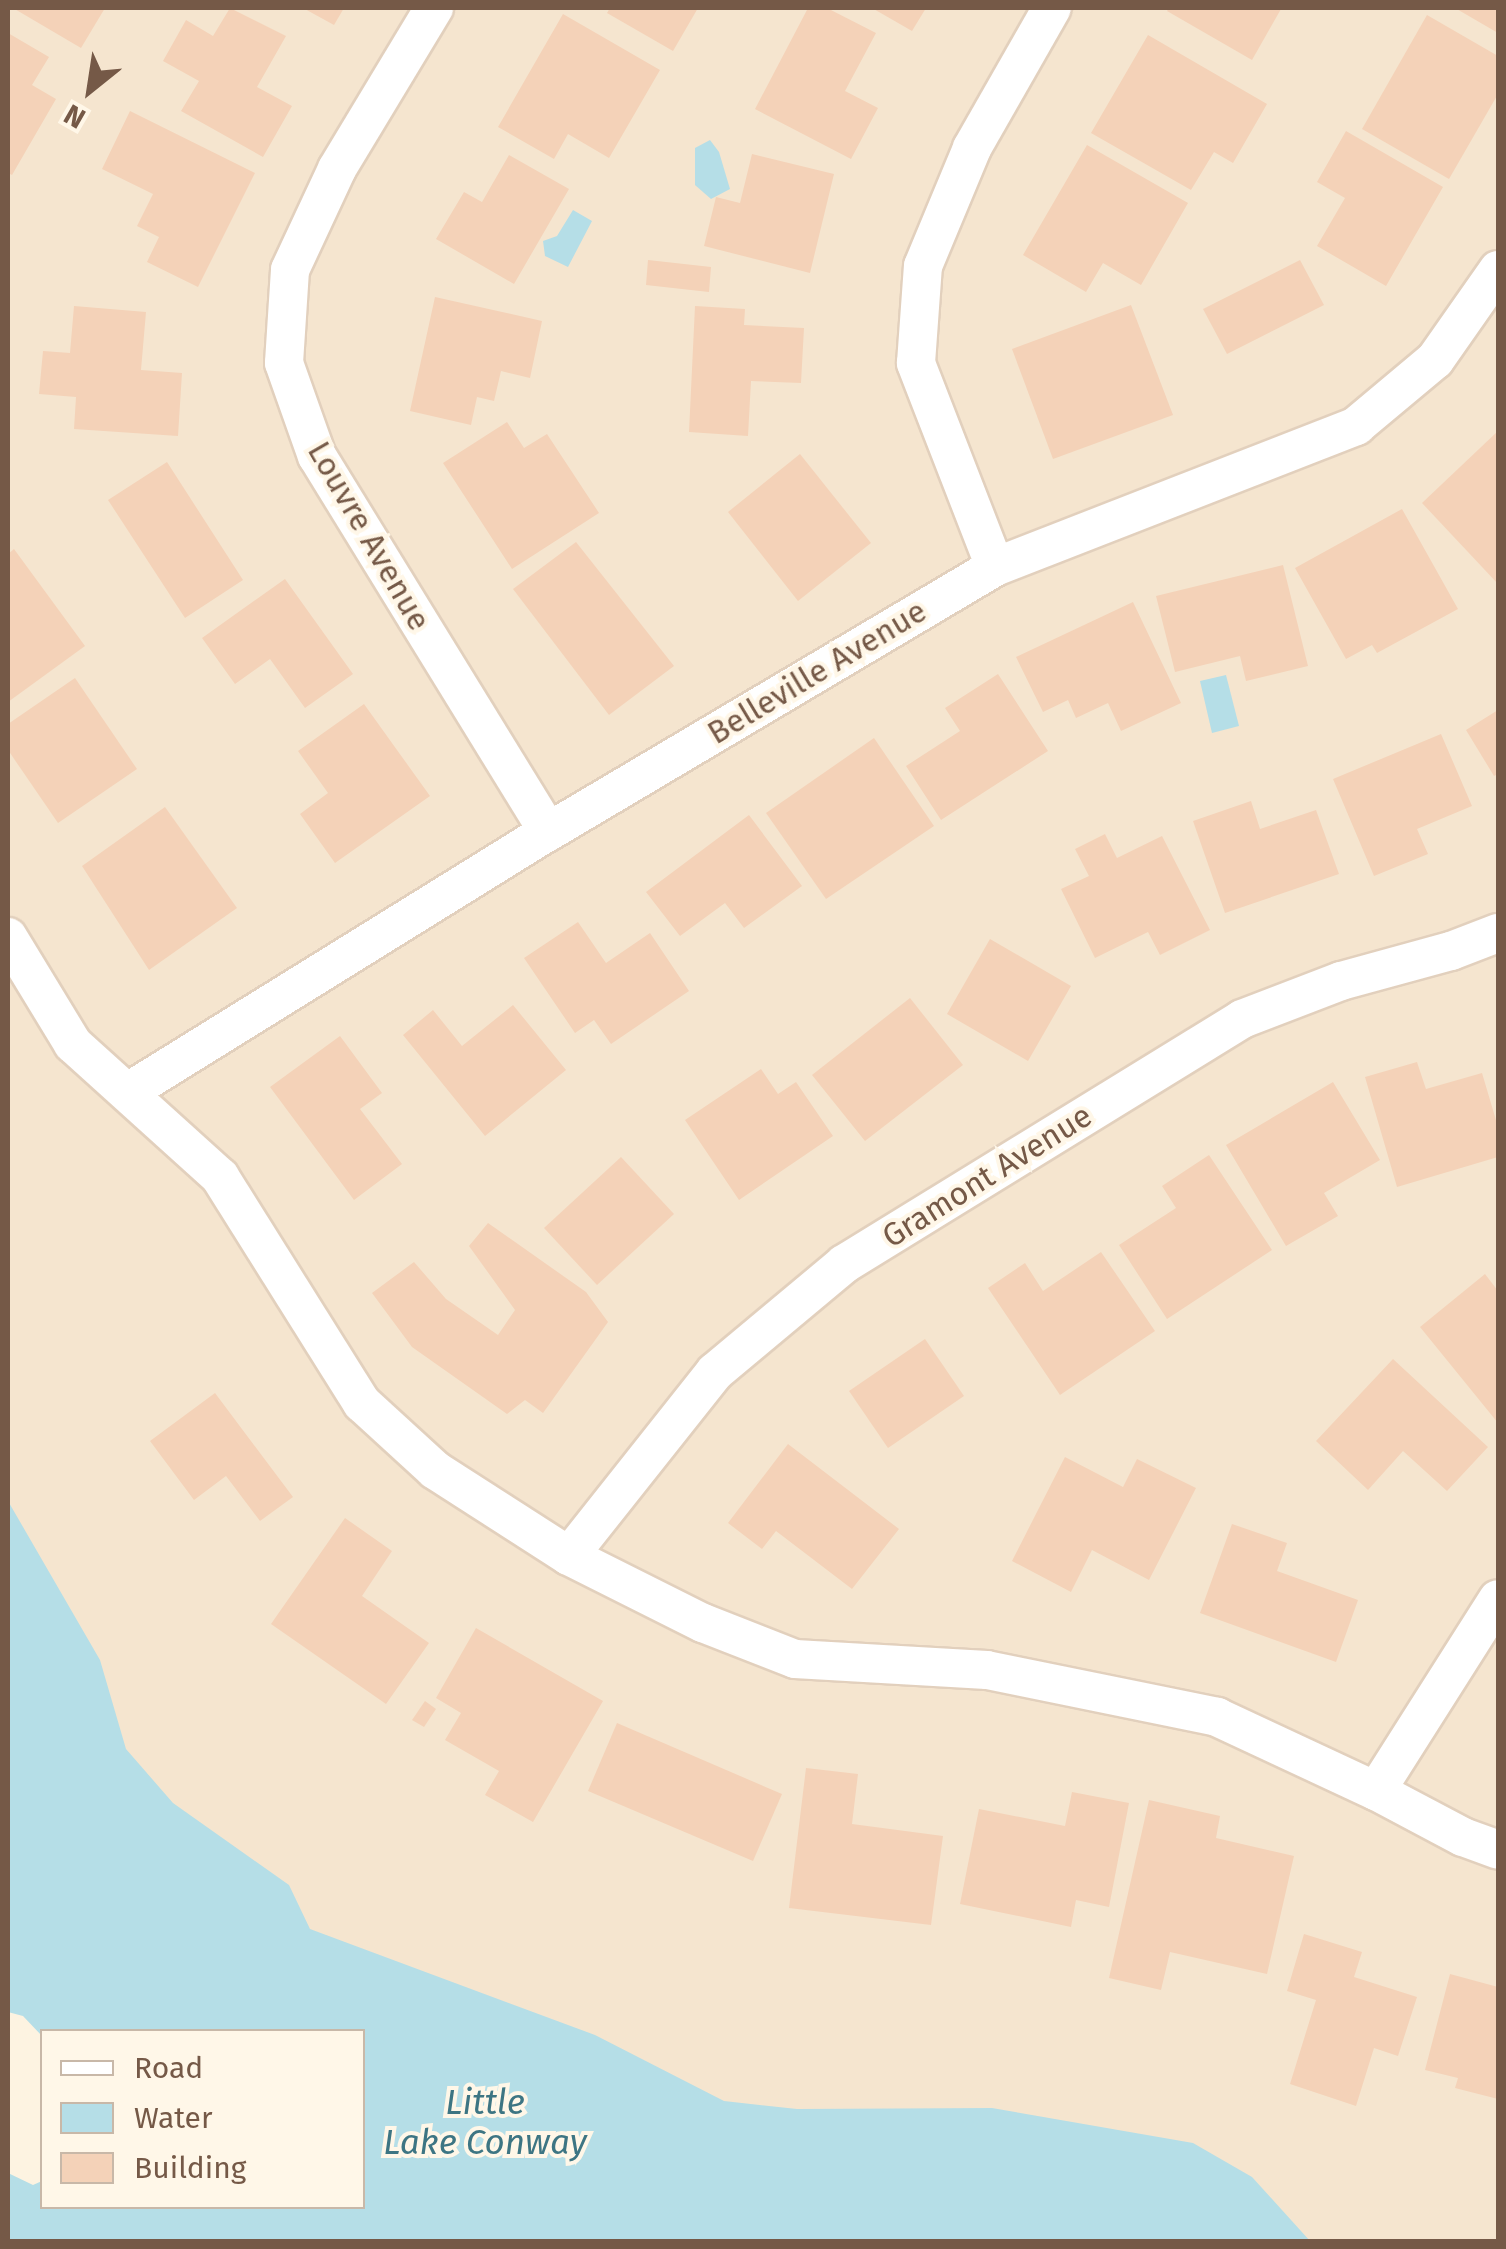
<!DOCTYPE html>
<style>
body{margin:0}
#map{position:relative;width:1506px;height:2249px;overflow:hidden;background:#fdf3e1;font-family:"Fira Sans",sans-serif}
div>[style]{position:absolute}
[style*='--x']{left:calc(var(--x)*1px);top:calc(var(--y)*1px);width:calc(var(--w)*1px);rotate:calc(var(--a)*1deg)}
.residential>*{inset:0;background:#f5e5cf}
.water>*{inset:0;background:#b5dee7}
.building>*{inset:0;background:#f4d2b8}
.roads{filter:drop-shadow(2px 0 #e2d0bd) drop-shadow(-2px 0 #e2d0bd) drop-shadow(0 2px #e2d0bd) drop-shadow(0 -2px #e2d0bd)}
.minor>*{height:38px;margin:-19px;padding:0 19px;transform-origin:19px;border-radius:19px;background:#fff}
span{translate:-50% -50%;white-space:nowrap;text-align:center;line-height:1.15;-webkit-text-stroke:8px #fff7e8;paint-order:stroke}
.street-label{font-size:32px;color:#755947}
.water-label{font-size:35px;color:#3d7583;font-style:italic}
.frame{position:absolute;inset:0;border:10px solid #755947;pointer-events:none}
.legend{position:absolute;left:40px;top:2029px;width:325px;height:180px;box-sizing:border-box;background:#fff7e8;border:2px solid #c8b8a8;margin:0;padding:12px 18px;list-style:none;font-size:30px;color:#755947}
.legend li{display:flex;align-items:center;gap:20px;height:50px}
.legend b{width:50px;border:2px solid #c8b8a8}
.north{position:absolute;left:40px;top:40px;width:100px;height:100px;-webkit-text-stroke:8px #fff7e8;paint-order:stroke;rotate:210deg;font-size:28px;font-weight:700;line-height:40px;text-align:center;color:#755947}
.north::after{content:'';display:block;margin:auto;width:35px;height:45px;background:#755947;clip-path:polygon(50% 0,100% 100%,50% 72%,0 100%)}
</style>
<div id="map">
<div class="residential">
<i style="clip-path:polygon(8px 8px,1498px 8px,1498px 2241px,799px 2241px,362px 2032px,8px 1806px)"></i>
</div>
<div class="water">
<i style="clip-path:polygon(710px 140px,719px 152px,730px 189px,711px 199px,695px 185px,695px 148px)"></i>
<i style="clip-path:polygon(573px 210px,592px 221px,568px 267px,545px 256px,543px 241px,557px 236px)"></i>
<i style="clip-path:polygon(1226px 675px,1239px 726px,1212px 733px,1200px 681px)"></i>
<i style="clip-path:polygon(8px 1501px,100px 1660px,126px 1749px,173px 1803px,289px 1885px,310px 1929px,595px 2035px,724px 2101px,797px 2109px,992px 2108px,1193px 2143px,1252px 2177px,1310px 2241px,8px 2241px,8px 2173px,33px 2185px,42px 2181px,42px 2206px,362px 2206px,362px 2032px,42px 2032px,42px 2036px,23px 2016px,8px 2012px)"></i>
</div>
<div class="building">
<i style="clip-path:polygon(13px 8px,105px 8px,81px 48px)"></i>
<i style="clip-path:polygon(230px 8px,286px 36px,257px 87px,292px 106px,263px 157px,181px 111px,199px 81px,163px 61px,186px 20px,213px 36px)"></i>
<i style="clip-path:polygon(303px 8px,344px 8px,334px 25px)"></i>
<i style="clip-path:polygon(610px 8px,698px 8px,673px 51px,607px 13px)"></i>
<i style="clip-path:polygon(808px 8px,827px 8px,876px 33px,845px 91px,878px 108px,851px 159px,755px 109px)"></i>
<i style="clip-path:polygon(872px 8px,926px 8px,912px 31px)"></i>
<i style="clip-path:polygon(1169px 8px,1279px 8px,1281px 9px,1252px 60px,1167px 11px)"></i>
<i style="clip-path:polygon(1455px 8px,1498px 8px,1498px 33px)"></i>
<i style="clip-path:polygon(563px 14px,660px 70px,609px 158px,568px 134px,554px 159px,498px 127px)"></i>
<i style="clip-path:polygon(1427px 15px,1498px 56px,1498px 94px,1449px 179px,1362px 129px)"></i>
<i style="clip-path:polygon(8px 33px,49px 57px,32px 85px,56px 99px,12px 175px,8px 173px)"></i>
<i style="clip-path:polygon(1148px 35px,1267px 104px,1233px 163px,1214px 152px,1191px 190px,1091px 133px)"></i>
<i style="clip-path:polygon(130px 111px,255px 173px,198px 287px,147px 262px,159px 237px,137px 226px,153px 194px,102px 169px)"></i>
<i style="clip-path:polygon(1346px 131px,1443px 187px,1386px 286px,1317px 246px,1345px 198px,1317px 182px)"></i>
<i style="clip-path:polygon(1087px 145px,1188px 203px,1141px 285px,1103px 263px,1086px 292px,1023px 255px)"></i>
<i style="clip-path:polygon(752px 154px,834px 174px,810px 273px,704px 246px,716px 197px,740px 203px)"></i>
<i style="clip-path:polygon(509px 155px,569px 189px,514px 284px,436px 239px,464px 192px,482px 202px)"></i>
<i style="clip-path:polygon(648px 260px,711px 267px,709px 292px,646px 285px)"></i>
<i style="clip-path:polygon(1300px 260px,1324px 305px,1227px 354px,1203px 309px)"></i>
<i style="clip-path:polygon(435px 297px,542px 321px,530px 378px,501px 371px,494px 401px,477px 397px,471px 425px,410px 411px)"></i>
<i style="clip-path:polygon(1131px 305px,1173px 415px,1053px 459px,1012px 349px)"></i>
<i style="clip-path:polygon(74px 306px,146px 312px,141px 370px,182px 373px,178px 436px,74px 429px,76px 397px,39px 394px,43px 351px,70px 353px)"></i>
<i style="clip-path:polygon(695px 306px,745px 309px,744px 325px,804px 328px,801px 383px,751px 381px,748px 436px,689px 432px)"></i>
<i style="clip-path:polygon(507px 422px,524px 448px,547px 434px,599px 513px,512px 569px,443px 463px)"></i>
<i style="clip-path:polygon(1498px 431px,1498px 584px,1422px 503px)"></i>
<i style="clip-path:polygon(800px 454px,871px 543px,798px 601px,728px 512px)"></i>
<i style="clip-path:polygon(167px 462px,243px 580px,185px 618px,108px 500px)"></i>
<i style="clip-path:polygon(1402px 509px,1458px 609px,1377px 653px,1372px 645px,1346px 659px,1295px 568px)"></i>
<i style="clip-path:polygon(576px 542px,674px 666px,609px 715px,513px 589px)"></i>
<i style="clip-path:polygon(14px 549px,85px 646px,8px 702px,8px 554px)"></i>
<i style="clip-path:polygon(1283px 565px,1308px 666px,1246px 681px,1240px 656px,1175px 672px,1156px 596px)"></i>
<i style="clip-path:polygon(285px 579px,353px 674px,305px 708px,270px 659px,235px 684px,202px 638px)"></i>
<i style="clip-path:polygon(1133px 602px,1181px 703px,1121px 731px,1108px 703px,1076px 718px,1068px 700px,1043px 712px,1016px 657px)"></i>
<i style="clip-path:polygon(998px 674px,1048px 751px,941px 820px,906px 766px,960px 731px,945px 708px)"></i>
<i style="clip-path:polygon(75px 678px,137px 769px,58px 823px,8px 750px,8px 724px)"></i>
<i style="clip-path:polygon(364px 704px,430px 796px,335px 863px,300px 814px,328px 793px,298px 751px)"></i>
<i style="clip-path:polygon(1498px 710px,1498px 774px,1494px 776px,1466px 730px)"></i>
<i style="clip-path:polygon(1441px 734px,1472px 806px,1417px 829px,1428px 854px,1374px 876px,1333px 779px)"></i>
<i style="clip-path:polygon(874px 738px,934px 826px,826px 899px,766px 813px)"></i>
<i style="clip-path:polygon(1251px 801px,1260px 829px,1316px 810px,1339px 874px,1225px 913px,1193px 821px)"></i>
<i style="clip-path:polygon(165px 807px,237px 908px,149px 970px,82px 866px)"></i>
<i style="clip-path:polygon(749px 815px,802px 886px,744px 928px,725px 903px,680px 936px,646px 892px)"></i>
<i style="clip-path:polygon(1105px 834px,1117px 858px,1162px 836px,1210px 930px,1160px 955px,1148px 932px,1095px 958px,1061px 889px,1089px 876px,1075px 849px)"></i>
<i style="clip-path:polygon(578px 922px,606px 963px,650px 933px,689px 991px,611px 1044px,594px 1020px,575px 1033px,524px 958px)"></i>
<i style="clip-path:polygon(990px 939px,1071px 986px,1028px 1061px,947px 1014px)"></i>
<i style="clip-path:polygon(910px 998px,963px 1065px,865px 1141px,812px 1075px)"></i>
<i style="clip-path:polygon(513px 1005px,566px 1070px,485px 1136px,403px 1035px,433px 1010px,462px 1046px)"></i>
<i style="clip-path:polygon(340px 1036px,382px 1093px,360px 1109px,402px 1164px,354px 1200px,270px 1087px)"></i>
<i style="clip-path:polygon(1417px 1062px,1426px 1089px,1482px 1073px,1498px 1127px,1498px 1157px,1397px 1187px,1365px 1077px)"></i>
<i style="clip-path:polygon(761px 1069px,778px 1094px,796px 1082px,833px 1136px,739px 1200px,685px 1120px)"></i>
<i style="clip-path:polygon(1333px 1082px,1380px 1160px,1324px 1193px,1338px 1216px,1286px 1246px,1226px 1145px)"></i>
<i style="clip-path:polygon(1209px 1155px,1272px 1250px,1167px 1319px,1119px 1245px,1176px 1208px,1162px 1186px)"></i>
<i style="clip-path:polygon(621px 1157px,674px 1214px,597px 1285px,544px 1228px)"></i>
<i style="clip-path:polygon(488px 1223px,586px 1292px,608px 1322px,543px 1413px,525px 1400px,507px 1414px,412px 1347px,372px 1293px,414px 1262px,446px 1299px,498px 1335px,515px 1310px,469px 1246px)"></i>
<i style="clip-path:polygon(1101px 1252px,1155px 1331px,1060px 1395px,988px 1288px,1025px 1263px,1043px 1291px)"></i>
<i style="clip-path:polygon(1485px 1274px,1498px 1291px,1498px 1423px,1420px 1327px)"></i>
<i style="clip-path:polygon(925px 1339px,964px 1396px,888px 1448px,849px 1391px)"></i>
<i style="clip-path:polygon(1393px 1359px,1488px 1447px,1447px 1491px,1403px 1451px,1368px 1490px,1316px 1441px)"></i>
<i style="clip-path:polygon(215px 1393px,293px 1497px,260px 1521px,226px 1476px,194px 1500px,150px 1441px)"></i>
<i style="clip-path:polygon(788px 1444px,899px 1529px,852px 1589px,776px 1531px,762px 1549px,728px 1523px)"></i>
<i style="clip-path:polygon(1065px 1457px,1123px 1487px,1137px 1459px,1196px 1488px,1149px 1580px,1092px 1550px,1071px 1592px,1012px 1561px)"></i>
<i style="clip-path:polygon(345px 1518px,392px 1551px,362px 1596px,429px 1643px,386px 1704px,271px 1624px)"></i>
<i style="clip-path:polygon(1232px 1524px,1287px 1543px,1277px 1571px,1358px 1600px,1336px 1662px,1200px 1613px)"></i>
<i style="clip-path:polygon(476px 1628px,603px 1701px,533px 1822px,485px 1795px,499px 1771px,445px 1740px,461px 1713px,436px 1698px)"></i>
<i style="clip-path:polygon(425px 1701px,436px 1709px,424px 1727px,412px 1720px)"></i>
<i style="clip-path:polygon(617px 1723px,782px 1794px,753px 1861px,588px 1791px)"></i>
<i style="clip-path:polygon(806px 1768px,858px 1774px,852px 1824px,943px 1836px,931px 1925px,789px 1908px)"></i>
<i style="clip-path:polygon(1072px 1792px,1129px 1803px,1109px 1907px,1076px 1900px,1071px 1927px,960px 1904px,979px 1809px,1065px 1826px)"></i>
<i style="clip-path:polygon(1149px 1800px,1220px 1816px,1216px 1838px,1294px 1856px,1267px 1974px,1170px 1952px,1161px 1990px,1109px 1978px)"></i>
<i style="clip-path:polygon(1304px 1934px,1362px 1952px,1354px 1977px,1417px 1997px,1398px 2056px,1374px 2048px,1356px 2106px,1290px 2084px,1316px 2000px,1287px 1991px)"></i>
<i style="clip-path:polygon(1450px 1974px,1498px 1987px,1498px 2099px,1455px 2088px,1458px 2078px,1425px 2070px)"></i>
</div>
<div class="roads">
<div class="minor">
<i style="--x:434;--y:8;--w:188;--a:121.1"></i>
<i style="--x:337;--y:169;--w:111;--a:115"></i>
<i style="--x:290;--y:270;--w:93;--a:93.7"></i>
<i style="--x:284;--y:363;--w:99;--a:70.5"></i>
<i style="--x:317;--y:456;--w:441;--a:58.4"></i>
<i style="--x:995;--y:567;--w:219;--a:-111.2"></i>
<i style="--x:916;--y:363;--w:97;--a:-85.9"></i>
<i style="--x:923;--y:266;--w:128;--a:-67.4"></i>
<i style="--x:972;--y:148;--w:161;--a:-60.3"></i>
<i style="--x:8;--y:937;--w:125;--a:58.7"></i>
<i style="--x:73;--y:1044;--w:198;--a:42.1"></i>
<i style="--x:220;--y:1177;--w:267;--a:57.9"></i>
<i style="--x:362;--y:1403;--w:99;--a:42.5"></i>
<i style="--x:435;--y:1470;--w:159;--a:32.7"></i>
<i style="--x:569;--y:1556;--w:150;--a:26.6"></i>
<i style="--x:703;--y:1623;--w:99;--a:21.4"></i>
<i style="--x:795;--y:1659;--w:192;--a:3.3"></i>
<i style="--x:987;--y:1670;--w:235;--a:11.5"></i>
<i style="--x:1217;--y:1717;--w:175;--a:25"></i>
<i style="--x:1376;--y:1791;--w:98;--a:27.9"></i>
<i style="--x:1463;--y:1837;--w:37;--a:20"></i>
<i style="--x:128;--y:1092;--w:494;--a:-31.8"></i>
<i style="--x:548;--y:832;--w:520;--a:-30.66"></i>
<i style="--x:995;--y:567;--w:388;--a:-21.3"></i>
<i style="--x:1356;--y:426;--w:103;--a:-39.9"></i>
<i style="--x:1435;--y:360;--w:110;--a:-55"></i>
<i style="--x:569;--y:1556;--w:235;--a:-51.6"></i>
<i style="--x:715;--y:1372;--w:168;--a:-39.9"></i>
<i style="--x:844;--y:1264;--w:467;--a:-31.6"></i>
<i style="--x:1242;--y:1019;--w:106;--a:-21"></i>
<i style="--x:1341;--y:981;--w:114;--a:-15.3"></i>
<i style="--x:1451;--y:951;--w:50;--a:-21"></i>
<i style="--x:1376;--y:1791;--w:227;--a:-57.6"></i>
</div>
</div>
<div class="street-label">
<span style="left:369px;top:536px;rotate:60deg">Louvre Avenue</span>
<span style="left:817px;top:672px;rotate:-31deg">Belleville Avenue</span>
<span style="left:987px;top:1176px;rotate:-32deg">Gramont Avenue</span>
</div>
<div class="water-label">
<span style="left:485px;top:2122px">Little<br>Lake Conway</span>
</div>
<div class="frame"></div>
<ul class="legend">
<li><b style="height:12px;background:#fff"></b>Road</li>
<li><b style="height:28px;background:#b5dee7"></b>Water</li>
<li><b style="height:28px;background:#f4d2b8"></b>Building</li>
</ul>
<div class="north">N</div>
</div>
